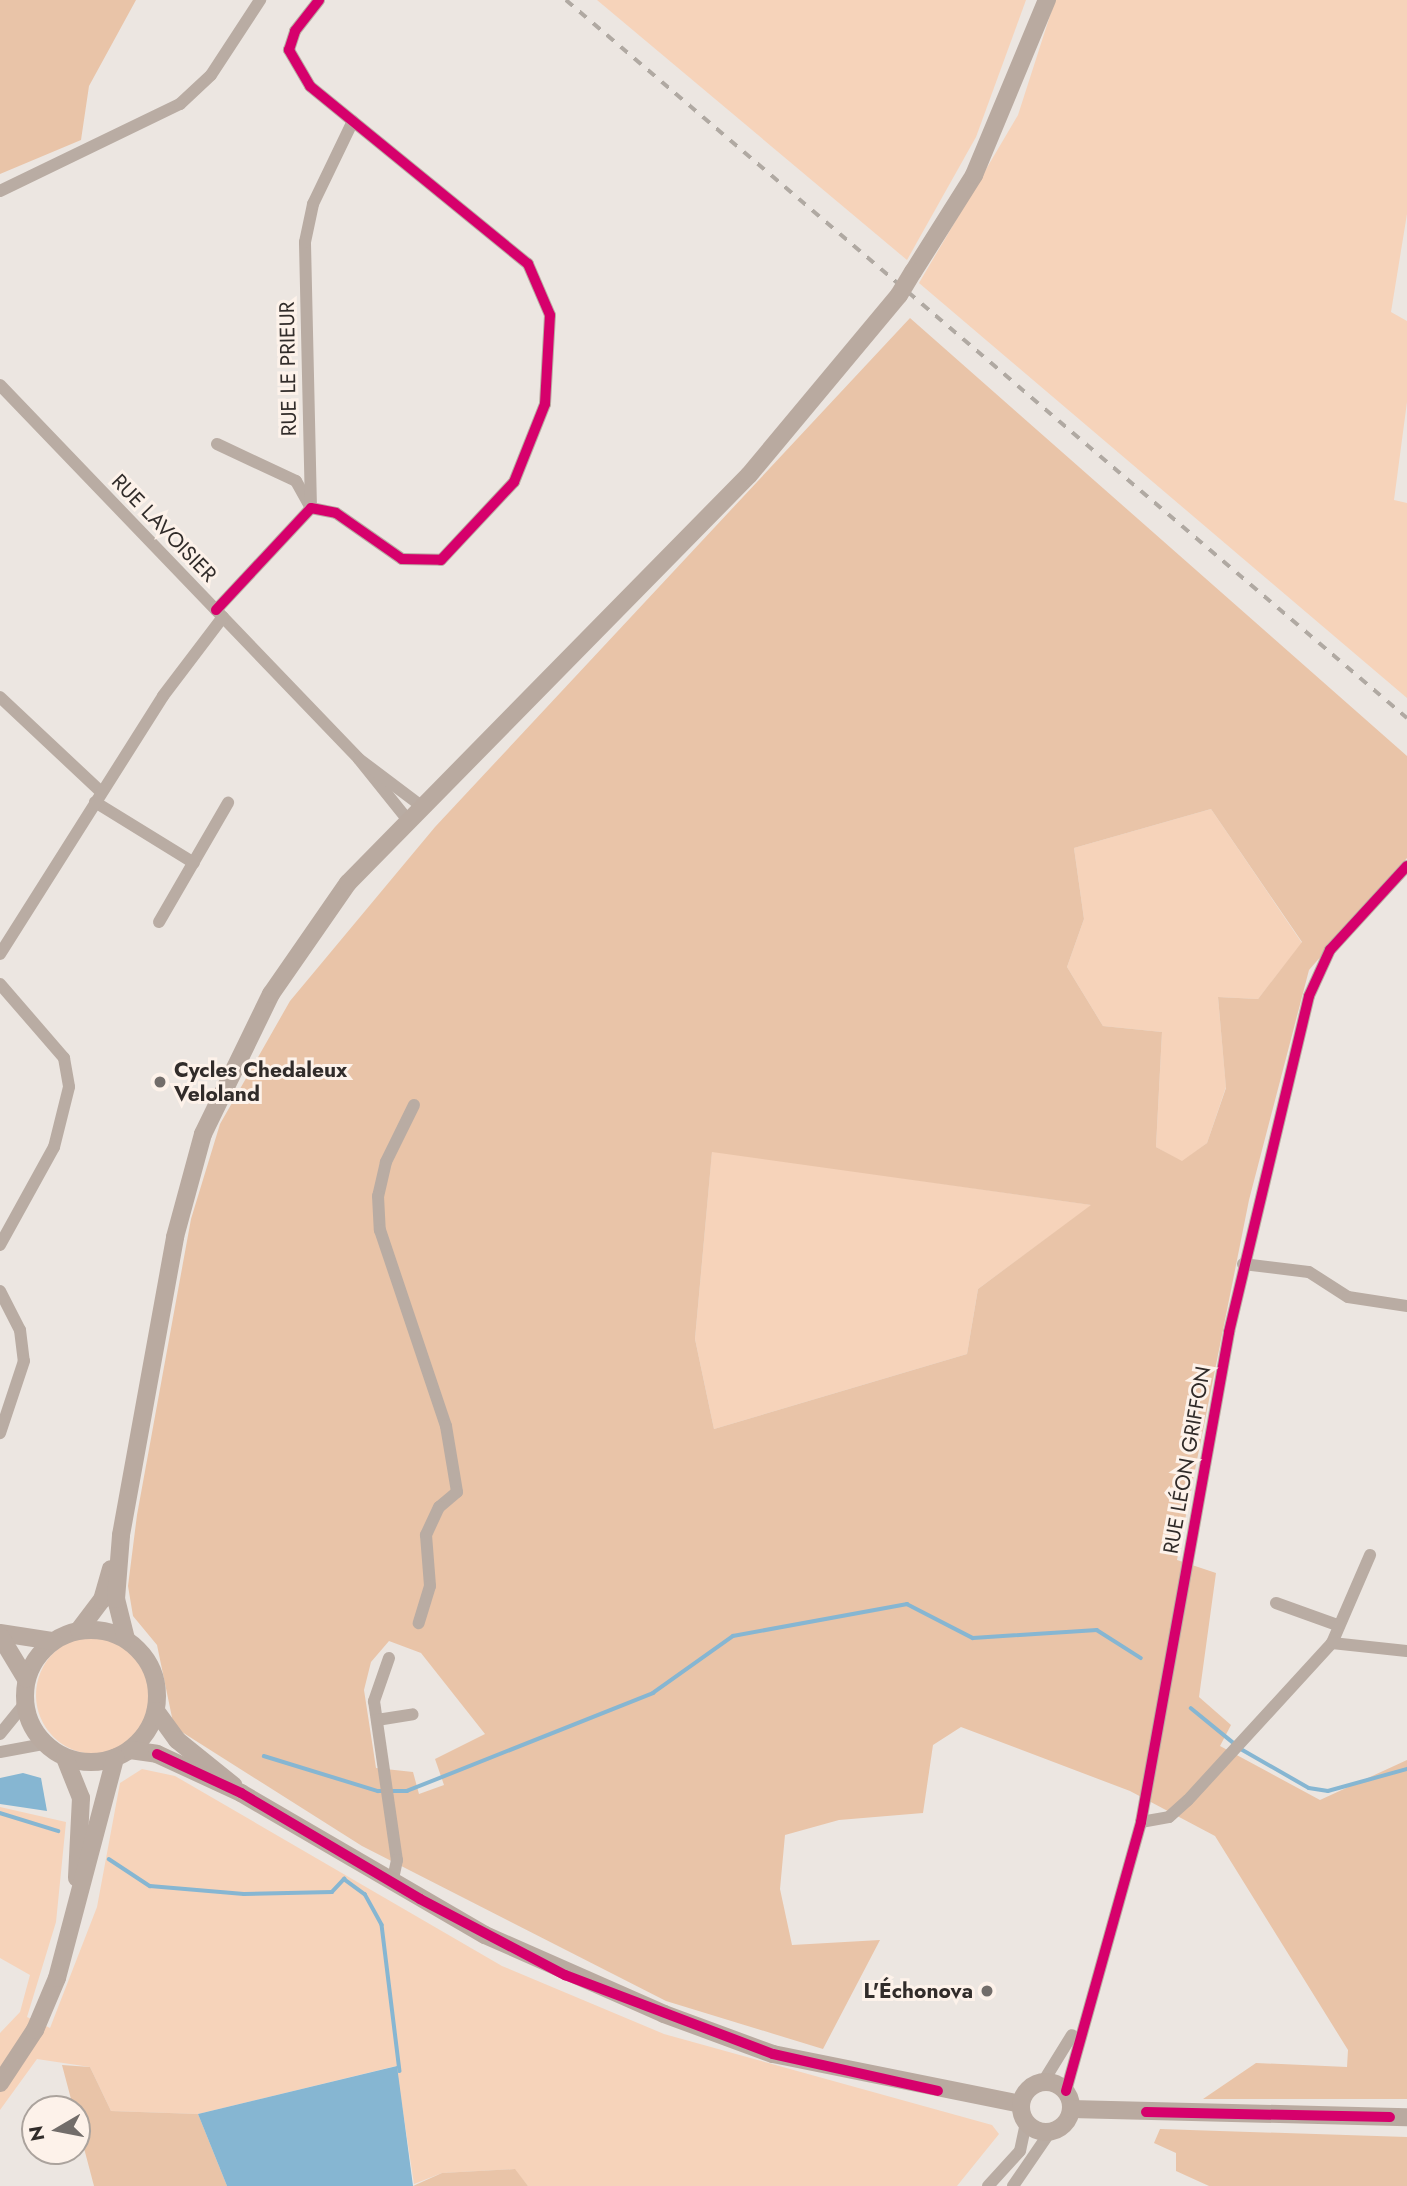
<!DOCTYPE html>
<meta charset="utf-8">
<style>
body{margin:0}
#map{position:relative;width:1407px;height:2186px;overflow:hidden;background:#ece6e1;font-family:Jost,sans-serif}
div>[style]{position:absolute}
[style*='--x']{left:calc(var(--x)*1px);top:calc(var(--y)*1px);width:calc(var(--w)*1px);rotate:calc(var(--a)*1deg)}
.green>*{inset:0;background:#f6d3ba}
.round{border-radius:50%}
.forest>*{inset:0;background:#e9c4a8}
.water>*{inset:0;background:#86b6d2}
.stream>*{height:3.5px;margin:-1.75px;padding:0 1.75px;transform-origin:1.75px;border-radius:1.75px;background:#86b6d2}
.street>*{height:12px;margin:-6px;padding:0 6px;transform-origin:6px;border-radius:6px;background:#b9aca3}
.secondary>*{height:18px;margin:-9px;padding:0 9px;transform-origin:9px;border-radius:9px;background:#b9aaa0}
.secondary>.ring{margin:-9px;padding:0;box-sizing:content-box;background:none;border:18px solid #b9aaa0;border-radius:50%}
.rail>*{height:3.5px;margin-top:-1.75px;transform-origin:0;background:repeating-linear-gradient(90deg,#b0a9a2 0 9px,transparent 0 18px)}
.secondary-bridge>*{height:18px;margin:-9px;padding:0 9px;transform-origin:9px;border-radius:9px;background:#b9aaa0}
.cycleway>*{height:10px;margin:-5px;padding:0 5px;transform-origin:5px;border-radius:5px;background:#d6006c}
.dots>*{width:19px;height:19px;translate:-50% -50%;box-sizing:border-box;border:4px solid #fdf2ea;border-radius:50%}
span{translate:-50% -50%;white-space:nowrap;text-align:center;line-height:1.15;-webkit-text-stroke:6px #fdf2ea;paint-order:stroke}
.street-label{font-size:21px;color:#312c2a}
.poi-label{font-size:21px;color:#312c2a;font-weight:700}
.left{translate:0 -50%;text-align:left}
.right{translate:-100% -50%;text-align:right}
.north{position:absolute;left:21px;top:2095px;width:70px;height:70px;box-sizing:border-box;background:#fdf2ea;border:2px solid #aba39d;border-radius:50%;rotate:260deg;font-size:19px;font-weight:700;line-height:28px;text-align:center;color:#312c2a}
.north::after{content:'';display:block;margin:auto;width:24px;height:32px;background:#726d6a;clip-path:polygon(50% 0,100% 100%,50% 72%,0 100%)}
</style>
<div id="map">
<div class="green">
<i style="clip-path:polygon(597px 0,1026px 0,976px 137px,907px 260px)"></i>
<i style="clip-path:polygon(1055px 0,1407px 0,1407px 214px,1391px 312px,1407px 321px,1407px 402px,1394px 500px,1407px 503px,1407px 698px,919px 283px,1018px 115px)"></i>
<i style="clip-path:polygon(1211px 809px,1302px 943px,1258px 999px,1218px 997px,1226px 1087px,1207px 1143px,1182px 1162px,1156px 1147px,1162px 1032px,1103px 1026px,1067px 967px,1084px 919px,1074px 848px)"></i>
<i style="clip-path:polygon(712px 1151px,1092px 1205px,978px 1289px,967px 1354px,714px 1429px,695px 1339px)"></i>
<i class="round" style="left:36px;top:1636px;width:118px;height:118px"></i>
<i style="clip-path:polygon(142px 1769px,175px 1776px,502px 1966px,664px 2034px,992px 2125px,999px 2134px,957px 2186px,528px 2186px,514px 2169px,442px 2173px,414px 2184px,396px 2066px,198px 2114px,111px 2111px,90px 2067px,37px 2059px,0 2110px,0 2033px,20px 2012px,30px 1975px,0 1958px,0 1807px,66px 1822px,56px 1922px,27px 2017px,50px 2028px,97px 1907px,120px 1783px)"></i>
</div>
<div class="forest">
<i style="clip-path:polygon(0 0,136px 0,89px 86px,81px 140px,0 174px)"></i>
<i style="clip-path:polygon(evenodd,910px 318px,1407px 756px,1407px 858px,1309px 970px,1249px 1200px,1177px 1560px,1216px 1573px,1199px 1697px,1231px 1725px,1220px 1746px,1320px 1800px,1407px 1760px,1407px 2099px,1203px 2099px,1256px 2063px,1347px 2067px,1348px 2050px,1215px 1836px,1130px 1791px,961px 1727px,933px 1745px,923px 1813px,839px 1820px,785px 1835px,780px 1889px,792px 1945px,880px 1940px,823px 2049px,666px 2001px,362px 1846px,174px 1727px,157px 1645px,133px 1616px,128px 1586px,137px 1515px,191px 1219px,220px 1124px,290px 1001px,435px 827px,910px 318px,1211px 809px,1302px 942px,1258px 999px,1218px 997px,1226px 1088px,1207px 1143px,1182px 1161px,1156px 1147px,1162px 1032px,1103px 1026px,1067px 967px,1084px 919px,1074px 848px,1211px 809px,910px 318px,712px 1152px,1091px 1205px,978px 1289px,967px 1354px,714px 1429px,695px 1339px,712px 1152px,910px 318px,389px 1641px,421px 1653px,485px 1734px,435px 1759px,444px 1785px,419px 1794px,413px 1772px,376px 1768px,364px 1690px,371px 1662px,389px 1641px)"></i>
<i style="clip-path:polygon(62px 2065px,90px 2067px,111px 2111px,198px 2114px,227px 2186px,94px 2186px)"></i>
<i style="clip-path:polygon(1160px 2129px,1407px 2137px,1407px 2186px,1209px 2186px,1176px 2171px,1176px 2153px,1154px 2143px)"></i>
<i style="clip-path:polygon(515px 2169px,528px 2186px,413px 2186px,442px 2173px)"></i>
</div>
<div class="water">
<i style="clip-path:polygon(23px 1773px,41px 1778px,47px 1811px,0 1804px,0 1778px)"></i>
<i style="clip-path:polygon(397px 2066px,413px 2186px,227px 2186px,198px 2114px)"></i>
</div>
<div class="stream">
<i style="--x:1191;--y:1708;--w:57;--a:39.3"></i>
<i style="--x:1241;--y:1749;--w:78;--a:29.8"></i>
<i style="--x:1309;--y:1788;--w:19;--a:9"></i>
<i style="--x:1328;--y:1791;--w:82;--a:-15.6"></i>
<i style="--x:264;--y:1756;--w:119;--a:17.1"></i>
<i style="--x:378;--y:1791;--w:29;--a:0"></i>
<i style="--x:407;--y:1791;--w:265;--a:-21.7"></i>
<i style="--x:653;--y:1693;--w:98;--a:-35.5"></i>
<i style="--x:733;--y:1636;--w:177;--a:-10.4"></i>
<i style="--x:907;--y:1604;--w:74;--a:27.3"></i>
<i style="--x:973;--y:1638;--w:124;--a:-3.7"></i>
<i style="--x:1097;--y:1630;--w:52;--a:32.5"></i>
<i style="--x:0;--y:1813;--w:61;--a:17.2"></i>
<i style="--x:109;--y:1859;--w:49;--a:33.4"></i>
<i style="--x:150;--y:1886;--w:94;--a:4.9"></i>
<i style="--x:244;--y:1894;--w:88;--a:-1.3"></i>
<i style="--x:332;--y:1892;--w:18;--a:-47"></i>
<i style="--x:344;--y:1879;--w:26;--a:36"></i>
<i style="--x:365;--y:1894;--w:35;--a:61"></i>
<i style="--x:382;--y:1925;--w:147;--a:83"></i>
</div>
<div class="street">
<i style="--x:0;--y:191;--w:200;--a:-25.8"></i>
<i style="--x:180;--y:104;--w:42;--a:-43.1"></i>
<i style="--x:211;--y:75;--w:90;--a:-56.8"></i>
<i style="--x:0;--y:385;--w:518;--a:46.17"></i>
<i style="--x:217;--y:444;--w:87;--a:25.1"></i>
<i style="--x:296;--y:481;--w:29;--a:61"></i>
<i style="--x:311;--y:508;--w:266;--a:-91.3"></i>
<i style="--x:305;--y:242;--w:39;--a:-78"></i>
<i style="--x:313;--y:204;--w:92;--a:-64.3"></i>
<i style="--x:216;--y:610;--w:139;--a:-47"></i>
<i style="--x:311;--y:508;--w:25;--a:11"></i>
<i style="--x:336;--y:513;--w:80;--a:34.9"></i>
<i style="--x:402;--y:559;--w:39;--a:1"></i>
<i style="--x:441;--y:560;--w:107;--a:-46.9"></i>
<i style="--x:514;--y:482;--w:84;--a:-68.3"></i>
<i style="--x:545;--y:404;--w:89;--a:-86.8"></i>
<i style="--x:550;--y:315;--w:56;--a:-113.3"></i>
<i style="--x:528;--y:264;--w:281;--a:-140.8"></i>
<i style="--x:310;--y:86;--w:42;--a:-120.3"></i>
<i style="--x:289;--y:50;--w:20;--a:-72"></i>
<i style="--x:295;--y:31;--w:39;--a:-52"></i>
<i style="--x:0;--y:697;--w:139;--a:43.2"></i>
<i style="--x:95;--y:802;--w:116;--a:31.6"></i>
<i style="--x:407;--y:819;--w:77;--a:-128.7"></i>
<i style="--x:359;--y:759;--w:76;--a:37"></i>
<i style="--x:159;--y:922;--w:138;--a:-59.9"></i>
<i style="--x:0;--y:954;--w:305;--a:-57.7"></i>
<i style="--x:163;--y:696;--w:99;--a:-52.8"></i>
<i style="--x:0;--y:984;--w:98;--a:49.1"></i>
<i style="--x:64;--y:1058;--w:29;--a:80"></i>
<i style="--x:69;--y:1087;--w:62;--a:104"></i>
<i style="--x:54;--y:1147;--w:112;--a:118.9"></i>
<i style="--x:414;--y:1105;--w:64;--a:116.2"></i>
<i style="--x:386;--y:1162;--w:35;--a:103"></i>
<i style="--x:378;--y:1196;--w:34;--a:87"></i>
<i style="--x:380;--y:1230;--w:207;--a:71.4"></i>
<i style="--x:446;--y:1426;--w:67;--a:80.5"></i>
<i style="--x:457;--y:1492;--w:23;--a:140"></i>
<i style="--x:439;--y:1507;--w:31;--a:115"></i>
<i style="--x:426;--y:1535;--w:51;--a:85.5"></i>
<i style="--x:430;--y:1586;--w:39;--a:107"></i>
<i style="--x:1243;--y:1264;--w:66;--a:6.9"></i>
<i style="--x:1309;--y:1272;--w:46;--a:32.7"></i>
<i style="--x:1348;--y:1297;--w:60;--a:8.7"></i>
<i style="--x:0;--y:1291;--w:44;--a:62.9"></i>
<i style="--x:20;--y:1330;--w:31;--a:83"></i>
<i style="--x:24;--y:1361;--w:76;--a:108.4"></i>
<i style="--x:1276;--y:1603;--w:65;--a:19.8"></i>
<i style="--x:1332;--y:1643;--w:96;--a:-66.6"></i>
<i style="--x:389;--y:1658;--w:46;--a:109.2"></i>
<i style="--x:374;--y:1701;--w:161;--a:81.8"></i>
<i style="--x:397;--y:1860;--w:24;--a:102"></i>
<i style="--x:377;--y:1720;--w:36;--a:-9"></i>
<i style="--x:0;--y:1734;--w:40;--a:-51"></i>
<i style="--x:0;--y:1752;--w:45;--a:-10.3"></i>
<i style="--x:1141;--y:1822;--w:28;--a:-10"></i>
<i style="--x:1169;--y:1817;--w:25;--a:-42"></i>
<i style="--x:1188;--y:1800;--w:213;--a:-47.5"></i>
<i style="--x:1332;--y:1643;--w:75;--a:6.1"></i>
<i style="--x:1043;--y:2082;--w:55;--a:-58.3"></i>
<i style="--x:1066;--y:2091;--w:279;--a:-74.4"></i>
<i style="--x:1141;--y:1822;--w:498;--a:-79.8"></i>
<i style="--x:1229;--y:1332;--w:345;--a:-76.6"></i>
<i style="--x:1309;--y:996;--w:51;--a:-65.5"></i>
<i style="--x:1330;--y:950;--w:114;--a:-47.5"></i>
<i style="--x:988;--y:2186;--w:47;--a:-47.6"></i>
<i style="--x:1020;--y:2151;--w:29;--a:-78"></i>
<i style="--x:1013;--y:2186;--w:65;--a:-55.6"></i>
</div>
<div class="secondary">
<i style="--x:913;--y:272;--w:115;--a:-57.8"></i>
<i style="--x:974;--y:175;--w:190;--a:-67.4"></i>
<i class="ring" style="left:25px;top:1630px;width:114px;height:114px"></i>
<i style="--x:79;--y:1630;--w:38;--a:-53"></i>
<i style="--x:102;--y:1600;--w:32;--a:-74"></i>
<i style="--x:0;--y:1633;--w:54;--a:8.6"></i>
<i style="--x:0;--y:1636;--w:50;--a:58.8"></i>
<i style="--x:126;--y:1639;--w:41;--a:-104"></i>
<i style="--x:116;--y:1599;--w:64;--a:-85.5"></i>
<i style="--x:121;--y:1535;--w:303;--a:-79.7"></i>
<i style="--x:175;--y:1237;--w:107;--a:-74.8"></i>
<i style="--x:203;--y:1134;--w:156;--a:-64.1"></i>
<i style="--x:271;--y:994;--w:135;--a:-55.3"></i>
<i style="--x:348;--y:883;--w:572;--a:-45.5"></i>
<i style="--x:749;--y:475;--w:234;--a:-50.2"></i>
<i style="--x:156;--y:1711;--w:36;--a:54"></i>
<i style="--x:177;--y:1740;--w:73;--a:38.9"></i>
<i style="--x:130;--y:1750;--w:27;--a:8"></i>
<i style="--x:157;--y:1754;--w:93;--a:24.9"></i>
<i style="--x:241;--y:1793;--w:282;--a:30.2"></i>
<i style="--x:485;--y:1935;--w:196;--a:23.8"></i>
<i style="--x:664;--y:2014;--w:116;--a:20.2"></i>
<i style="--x:773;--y:2054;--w:253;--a:11.4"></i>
<i style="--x:65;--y:1758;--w:43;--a:68.2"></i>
<i style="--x:81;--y:1798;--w:80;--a:92.9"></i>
<i class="ring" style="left:1021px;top:2082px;width:32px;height:32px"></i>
<i style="--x:0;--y:2083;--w:64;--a:-56.6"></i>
<i style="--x:35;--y:2030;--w:56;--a:-67.1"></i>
<i style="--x:57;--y:1978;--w:228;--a:-75.2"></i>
<i style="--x:1071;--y:2109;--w:336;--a:1.4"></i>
</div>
<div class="rail">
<i style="--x:566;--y:0;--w:1106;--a:40.49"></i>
</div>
<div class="secondary-bridge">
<i style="--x:899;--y:295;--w:27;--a:-59"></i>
</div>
<div class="cycleway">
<i style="--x:216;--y:610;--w:139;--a:-47"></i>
<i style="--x:311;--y:508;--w:25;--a:11"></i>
<i style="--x:336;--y:513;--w:80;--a:34.9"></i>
<i style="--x:402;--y:559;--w:39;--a:1"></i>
<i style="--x:441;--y:560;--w:107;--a:-46.9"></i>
<i style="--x:514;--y:482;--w:84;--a:-68.3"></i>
<i style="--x:545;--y:404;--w:89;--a:-86.8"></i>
<i style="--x:550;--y:315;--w:56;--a:-113.3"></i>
<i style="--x:528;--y:264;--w:281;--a:-140.8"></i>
<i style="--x:310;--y:86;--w:42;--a:-120.3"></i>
<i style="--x:289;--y:50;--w:20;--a:-72"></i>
<i style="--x:295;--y:31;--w:39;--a:-52"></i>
<i style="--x:157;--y:1754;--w:93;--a:24.9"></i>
<i style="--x:241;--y:1793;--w:208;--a:30.6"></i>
<i style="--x:420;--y:1899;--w:164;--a:27.7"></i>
<i style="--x:565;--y:1975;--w:222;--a:20.8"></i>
<i style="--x:773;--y:2054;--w:169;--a:12.6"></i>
<i style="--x:1066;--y:2091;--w:279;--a:-74.4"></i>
<i style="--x:1141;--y:1822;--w:498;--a:-79.8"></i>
<i style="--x:1229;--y:1332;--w:345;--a:-76.6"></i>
<i style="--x:1309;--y:996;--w:51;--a:-65.5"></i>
<i style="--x:1330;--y:950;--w:114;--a:-47.5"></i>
<i style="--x:1146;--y:2112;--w:244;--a:1.2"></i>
</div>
<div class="dots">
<i style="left:160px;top:1082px;background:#726d6a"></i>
<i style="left:987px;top:1991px;background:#726d6a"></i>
</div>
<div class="street-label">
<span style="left:288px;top:369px;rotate:-91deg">RUE LE PRIEUR</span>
<span style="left:164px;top:528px;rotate:46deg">RUE LAVOISIER</span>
<span style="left:1187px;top:1460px;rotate:-80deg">RUE LÉON GRIFFON</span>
</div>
<div class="poi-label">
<span class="left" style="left:174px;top:1082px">Cycles Chedaleux<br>Veloland</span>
<span class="right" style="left:973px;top:1991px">L'Échonova</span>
</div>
<div class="north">N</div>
</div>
